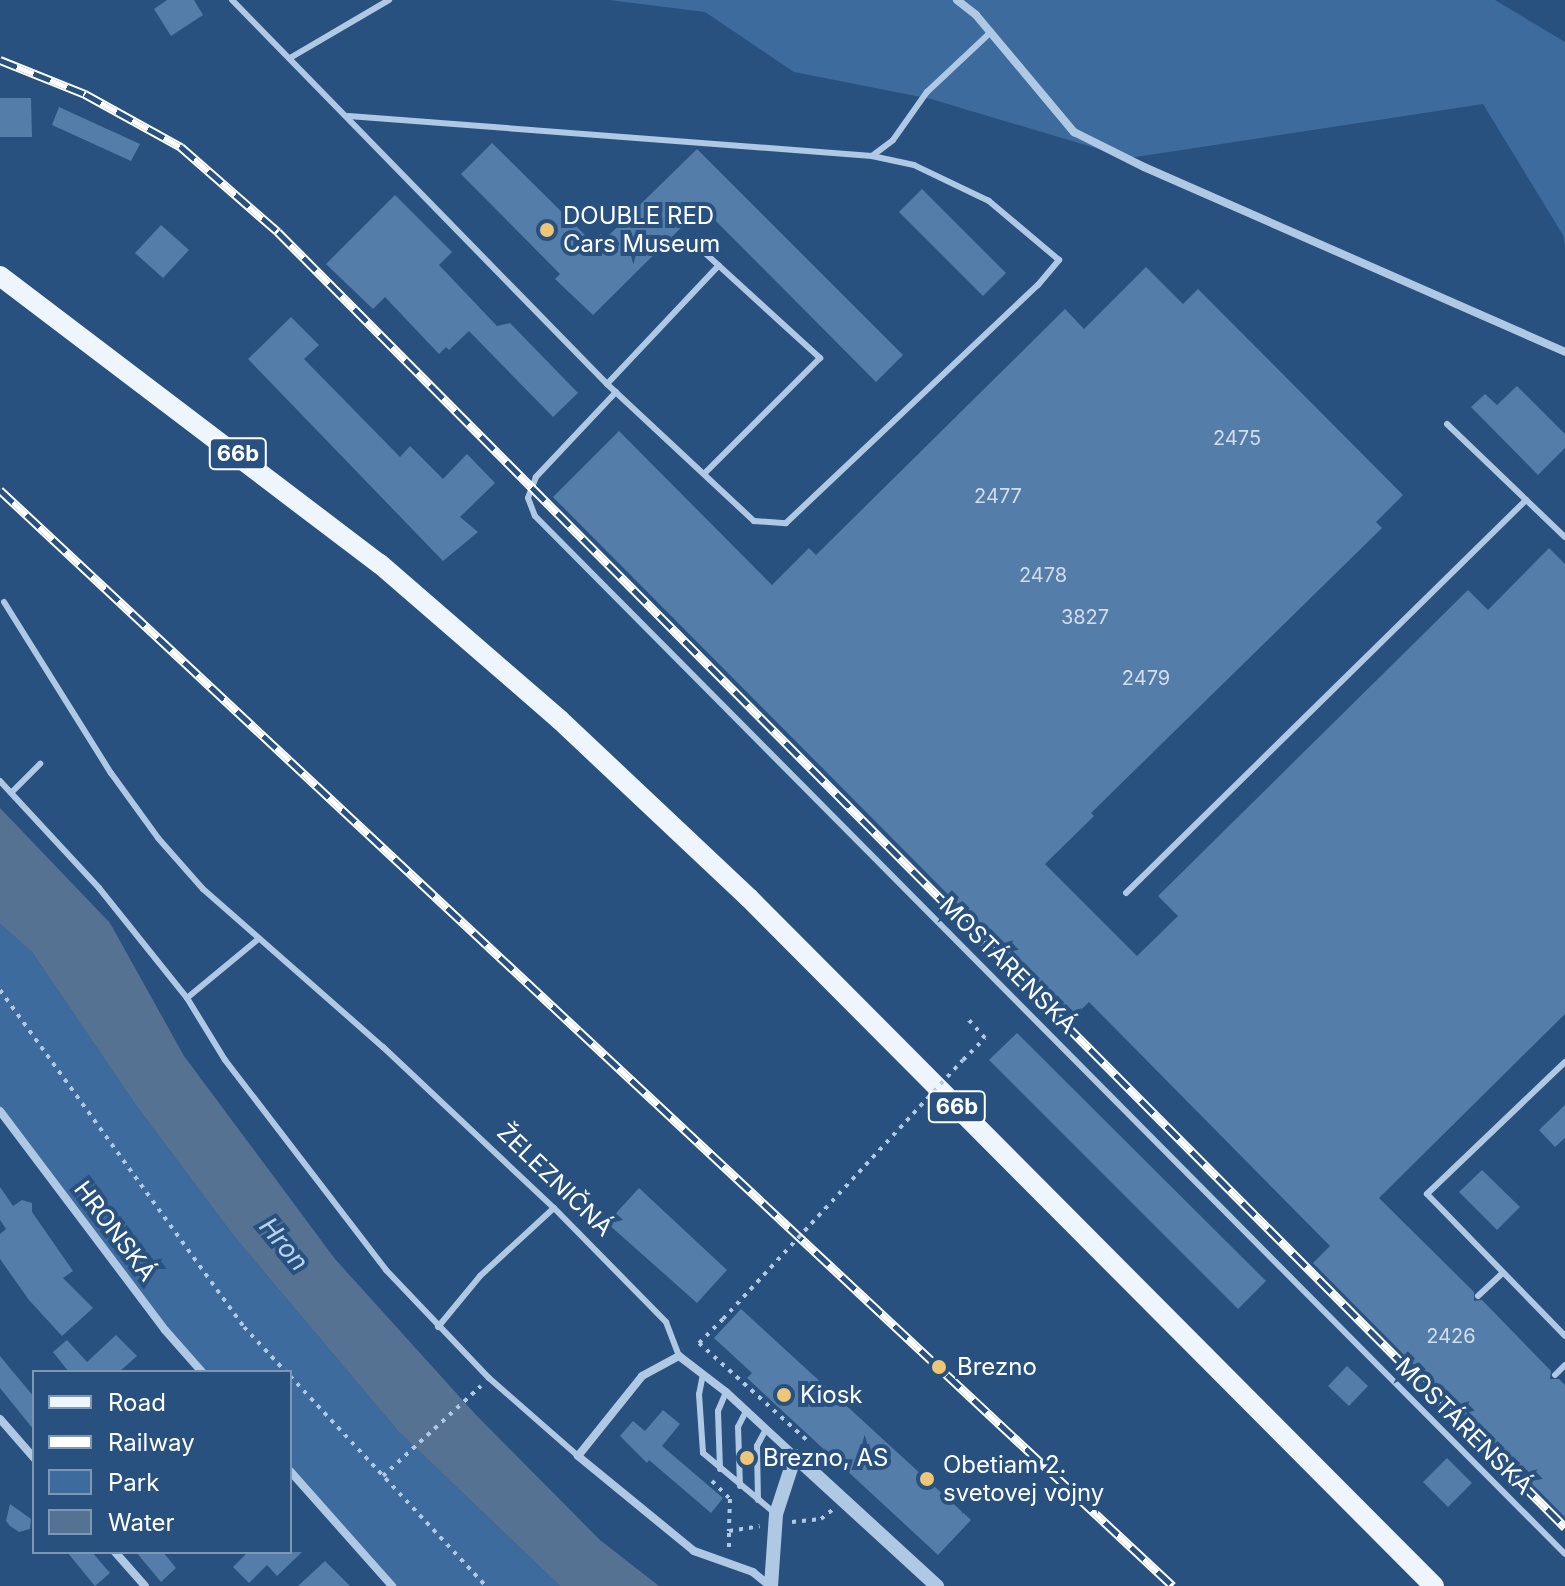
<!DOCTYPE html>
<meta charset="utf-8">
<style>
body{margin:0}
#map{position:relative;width:1565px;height:1586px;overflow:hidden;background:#28517f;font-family:Inter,sans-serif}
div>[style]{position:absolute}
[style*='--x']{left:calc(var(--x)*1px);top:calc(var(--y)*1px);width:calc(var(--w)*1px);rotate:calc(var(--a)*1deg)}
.green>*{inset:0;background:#3d6b9d}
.water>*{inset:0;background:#557293}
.building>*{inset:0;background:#547daa}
.path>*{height:4px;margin-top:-2px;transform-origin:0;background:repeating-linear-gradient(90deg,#afc9e5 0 4px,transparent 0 10px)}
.service>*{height:6px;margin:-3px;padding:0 3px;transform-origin:3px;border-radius:3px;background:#afc9e5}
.minor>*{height:8px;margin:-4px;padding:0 4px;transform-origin:4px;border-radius:4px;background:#afc9e5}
.tertiary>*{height:14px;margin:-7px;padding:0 7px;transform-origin:7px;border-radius:7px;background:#afc9e5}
.primary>*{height:20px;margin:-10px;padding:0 10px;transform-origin:10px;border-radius:10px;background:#eff5fd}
.rail>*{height:9px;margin-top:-4.5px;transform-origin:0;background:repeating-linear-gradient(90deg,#28517f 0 18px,#fff 0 36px);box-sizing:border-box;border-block:2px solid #fff}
.path-bridge>*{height:4px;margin-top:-2px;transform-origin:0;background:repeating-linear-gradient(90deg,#afc9e5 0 4px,transparent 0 10px)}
.dots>*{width:22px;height:22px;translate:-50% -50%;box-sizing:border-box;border:4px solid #28517f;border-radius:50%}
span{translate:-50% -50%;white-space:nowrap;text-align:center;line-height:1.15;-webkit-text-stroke:8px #28517f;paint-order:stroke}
.number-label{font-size:20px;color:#d4deea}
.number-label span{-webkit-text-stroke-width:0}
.shield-label span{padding:2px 6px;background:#28517f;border:2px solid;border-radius:6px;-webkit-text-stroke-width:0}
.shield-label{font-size:22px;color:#fff;font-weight:700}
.poi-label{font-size:24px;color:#fff}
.left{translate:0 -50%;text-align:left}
.street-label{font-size:24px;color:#fff}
.water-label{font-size:26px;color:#bad3ed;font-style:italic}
.legend{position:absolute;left:32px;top:1370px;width:260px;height:184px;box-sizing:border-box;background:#28517f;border:2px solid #7e97b2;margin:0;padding:10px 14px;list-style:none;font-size:24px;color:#fff}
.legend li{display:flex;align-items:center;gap:16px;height:40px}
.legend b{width:40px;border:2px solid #7e97b2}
</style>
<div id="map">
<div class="green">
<i style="clip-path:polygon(609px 0,1495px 0,1565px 42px,1565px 246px,1563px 235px,1483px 104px,1129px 158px,931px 99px,794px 72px,705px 12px)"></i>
<i style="clip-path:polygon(0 924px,32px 952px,135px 1104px,233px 1235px,398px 1431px,560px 1586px,392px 1586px,290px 1471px,290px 1372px,202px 1372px,0 1111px)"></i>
</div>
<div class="water">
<i style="clip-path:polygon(0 808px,110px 923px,184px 1056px,335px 1259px,476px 1415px,600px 1540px,659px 1586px,560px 1586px,398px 1431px,233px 1235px,135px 1104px,32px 952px,0 924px)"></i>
</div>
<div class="building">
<i style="clip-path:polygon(167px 0,194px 0,203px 15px,171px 36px,154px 9px)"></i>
<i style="clip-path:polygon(0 98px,31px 98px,32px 137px,0 137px)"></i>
<i style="clip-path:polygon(59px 107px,140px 144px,131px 161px,52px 125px)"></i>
<i style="clip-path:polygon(492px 143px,592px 242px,601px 234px,605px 239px,697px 149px,903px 355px,876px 382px,702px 207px,593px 315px,555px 279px,560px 274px,461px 174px)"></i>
<i style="clip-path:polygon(922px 189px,1006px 273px,983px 296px,899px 212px)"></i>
<i style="clip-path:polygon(395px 195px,452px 252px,439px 265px,497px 326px,510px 323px,578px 393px,553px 417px,469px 331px,449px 350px,446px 347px,439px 354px,385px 297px,373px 309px,326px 264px)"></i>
<i style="clip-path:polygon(161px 225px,189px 250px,163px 278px,135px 253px)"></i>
<i style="clip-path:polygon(1146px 267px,1183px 304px,1198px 289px,1403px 495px,1376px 522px,1382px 528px,1091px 813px,1094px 816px,1045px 864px,1137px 956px,1178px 916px,1158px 896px,1468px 590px,1488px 610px,1549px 548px,1565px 564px,1565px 1014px,1379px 1198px,1474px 1292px,1474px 1301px,1482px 1300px,1551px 1371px,1550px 1379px,1559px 1379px,1565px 1385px,1565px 1517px,1313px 1263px,1330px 1246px,1089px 1002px,1072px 1019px,553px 497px,619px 431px,772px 585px,809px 548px,816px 555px,1065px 309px,1084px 329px)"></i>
<i style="clip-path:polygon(291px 317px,319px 345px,304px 359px,400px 457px,410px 446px,443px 479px,467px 454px,495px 483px,460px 517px,478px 532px,443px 561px,248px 359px)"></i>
<i style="clip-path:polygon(1517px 386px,1565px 434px,1565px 448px,1538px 475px,1471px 407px,1485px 394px,1497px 405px)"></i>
<i style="clip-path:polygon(1017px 1033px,1266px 1281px,1238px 1309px,989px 1060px)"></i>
<i style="clip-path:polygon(1565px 1105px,1565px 1138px,1555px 1147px,1539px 1130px)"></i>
<i style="clip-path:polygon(1482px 1170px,1520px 1207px,1497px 1230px,1459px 1192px)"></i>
<i style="clip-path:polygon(0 1187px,13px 1206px,22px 1200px,32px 1203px,32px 1212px,73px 1271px,63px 1278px,93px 1308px,62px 1336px,29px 1300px,0 1259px,0 1234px,6px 1229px,0 1220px)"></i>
<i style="clip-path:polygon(639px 1188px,727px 1270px,697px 1303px,607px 1223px)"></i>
<i style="clip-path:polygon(741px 1309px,971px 1520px,938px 1555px,747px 1378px,752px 1373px,714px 1338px)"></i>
<i style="clip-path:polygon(116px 1335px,137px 1356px,119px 1372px,69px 1372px,53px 1352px,67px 1340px,87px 1362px)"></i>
<i style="clip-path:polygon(0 1356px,34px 1397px,34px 1430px,0 1388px)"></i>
<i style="clip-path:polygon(1347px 1366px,1368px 1386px,1349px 1406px,1328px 1386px)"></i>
<i style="clip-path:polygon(663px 1410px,680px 1424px,662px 1446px,723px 1498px,711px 1513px,649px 1460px,647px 1463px,620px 1436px,633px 1421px,645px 1431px)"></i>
<i style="clip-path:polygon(1447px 1458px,1472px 1483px,1448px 1507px,1423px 1482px)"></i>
<i style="clip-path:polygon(10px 1504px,31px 1519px,30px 1529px,19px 1532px,10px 1526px,6px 1521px)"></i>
<i style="clip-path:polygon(67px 1552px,92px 1552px,110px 1573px,95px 1586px)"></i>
<i style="clip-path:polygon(136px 1552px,163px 1552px,176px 1568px,161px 1582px)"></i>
<i style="clip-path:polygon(248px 1552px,302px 1552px,277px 1576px,267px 1565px,249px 1583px,233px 1567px)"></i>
<i style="clip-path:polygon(325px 1561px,350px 1586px,298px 1586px)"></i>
</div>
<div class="path">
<i style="--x:0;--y:990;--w:416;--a:54.1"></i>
<i style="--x:244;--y:1327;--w:62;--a:47"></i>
<i style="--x:963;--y:1060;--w:31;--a:-45"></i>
<i style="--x:985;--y:1038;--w:25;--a:-132"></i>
<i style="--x:723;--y:1319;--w:34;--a:135"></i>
<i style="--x:699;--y:1343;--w:148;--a:42"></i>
<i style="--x:290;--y:1376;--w:287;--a:47"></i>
<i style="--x:383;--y:1476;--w:133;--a:-42.6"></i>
<i style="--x:712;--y:1481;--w:25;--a:45"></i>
<i style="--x:730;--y:1499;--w:32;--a:92"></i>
<i style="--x:792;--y:1522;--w:29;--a:-6"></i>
<i style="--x:821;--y:1519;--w:14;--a:-39"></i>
<i style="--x:729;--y:1547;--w:16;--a:-90"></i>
<i style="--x:729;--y:1531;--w:31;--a:-9"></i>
</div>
<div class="service">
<i style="--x:232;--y:0;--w:537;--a:45.68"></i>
<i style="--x:607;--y:384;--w:201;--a:43"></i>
<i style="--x:754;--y:521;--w:32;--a:4"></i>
<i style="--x:786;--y:523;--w:347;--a:-43.4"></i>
<i style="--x:1038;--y:285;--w:33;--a:-50"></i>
<i style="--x:1059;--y:260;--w:92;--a:-139.9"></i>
<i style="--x:989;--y:201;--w:83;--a:-154.4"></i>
<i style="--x:914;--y:165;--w:43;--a:-167.9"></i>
<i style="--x:872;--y:156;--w:525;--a:-175.63"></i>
<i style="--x:290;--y:58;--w:115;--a:-30.4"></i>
<i style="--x:872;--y:156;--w:26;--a:-37"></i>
<i style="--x:893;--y:140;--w:59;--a:-54.7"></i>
<i style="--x:927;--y:92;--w:88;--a:-43.2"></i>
<i style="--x:694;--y:243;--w:171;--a:42.4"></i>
<i style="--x:820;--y:358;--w:164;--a:135"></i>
<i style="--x:607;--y:384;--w:163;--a:-46.7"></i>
<i style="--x:616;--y:392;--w:117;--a:133.3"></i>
<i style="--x:536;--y:477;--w:22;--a:111"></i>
<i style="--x:528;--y:498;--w:19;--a:69"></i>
<i style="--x:535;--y:516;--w:1462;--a:45.22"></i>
<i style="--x:1447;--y:424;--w:163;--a:43.8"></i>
<i style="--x:4;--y:602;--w:202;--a:58"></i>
<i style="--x:111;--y:773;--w:80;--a:54.1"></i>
<i style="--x:158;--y:838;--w:68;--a:48.6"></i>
<i style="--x:203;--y:889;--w:240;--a:41.3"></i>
<i style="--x:383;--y:1047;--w:235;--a:43.3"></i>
<i style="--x:554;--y:1208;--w:160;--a:45.5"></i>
<i style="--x:666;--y:1322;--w:36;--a:69"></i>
<i style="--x:0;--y:781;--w:146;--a:47.2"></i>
<i style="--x:99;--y:888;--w:141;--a:51.3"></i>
<i style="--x:187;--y:998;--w:73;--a:58.5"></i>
<i style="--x:225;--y:1060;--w:265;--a:52.5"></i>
<i style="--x:386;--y:1270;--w:149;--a:46.4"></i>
<i style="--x:489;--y:1378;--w:118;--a:41.2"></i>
<i style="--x:12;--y:792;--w:40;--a:-45"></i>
<i style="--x:1126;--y:893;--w:561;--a:-44.49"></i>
<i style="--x:187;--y:998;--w:91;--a:-39.6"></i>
<i style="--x:1565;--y:1062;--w:191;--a:136.3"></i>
<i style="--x:1427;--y:1194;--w:198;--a:45.8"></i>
<i style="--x:1478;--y:1296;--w:34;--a:-43"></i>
<i style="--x:438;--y:1327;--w:66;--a:-50.5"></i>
<i style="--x:480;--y:1276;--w:100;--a:-42.6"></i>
<i style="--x:703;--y:1374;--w:20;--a:101"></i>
<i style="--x:699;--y:1394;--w:59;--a:86.1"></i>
<i style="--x:703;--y:1453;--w:95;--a:39.9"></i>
<i style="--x:1555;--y:1375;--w:14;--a:-45"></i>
<i style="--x:720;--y:1469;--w:58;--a:-92"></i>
<i style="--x:718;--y:1411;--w:21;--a:-67"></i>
<i style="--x:740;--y:1486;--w:59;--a:-91.9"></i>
<i style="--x:738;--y:1427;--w:18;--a:-63"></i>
<i style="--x:758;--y:1500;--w:54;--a:-91.1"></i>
<i style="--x:757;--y:1446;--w:19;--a:-62"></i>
</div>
<div class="minor">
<i style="--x:957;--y:0;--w:24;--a:38"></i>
<i style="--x:976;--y:15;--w:153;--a:50.1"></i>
<i style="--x:1074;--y:132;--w:78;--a:26.6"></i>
<i style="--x:1144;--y:167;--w:460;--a:23.7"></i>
<i style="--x:0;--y:1111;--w:274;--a:53"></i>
<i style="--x:165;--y:1330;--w:56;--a:48.6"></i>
<i style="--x:0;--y:1419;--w:52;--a:48.9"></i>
<i style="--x:290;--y:1471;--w:154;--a:48.4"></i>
<i style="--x:115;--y:1552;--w:45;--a:48.6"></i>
<i style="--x:770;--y:1586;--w:22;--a:-141"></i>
<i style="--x:753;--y:1572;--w:63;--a:-160.4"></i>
<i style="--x:694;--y:1551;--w:150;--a:-140.7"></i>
<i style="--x:578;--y:1456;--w:102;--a:-51.3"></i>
<i style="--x:642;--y:1376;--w:42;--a:-28.4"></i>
<i style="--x:679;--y:1356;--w:59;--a:37.5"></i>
<i style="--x:726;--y:1392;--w:94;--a:42.8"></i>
</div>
<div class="tertiary">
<i style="--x:771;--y:1586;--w:72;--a:-86"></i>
<i style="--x:776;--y:1514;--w:61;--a:-71.9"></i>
<i style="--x:795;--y:1456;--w:193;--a:42.5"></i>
</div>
<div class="primary">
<i style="--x:0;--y:276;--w:477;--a:37.2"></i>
<i style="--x:380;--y:564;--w:238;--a:40.9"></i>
<i style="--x:560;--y:720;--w:260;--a:43.3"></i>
<i style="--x:749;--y:898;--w:971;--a:45.13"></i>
</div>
<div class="rail">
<i style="--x:0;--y:60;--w:92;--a:21.8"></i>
<i style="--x:85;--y:94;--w:110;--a:28.9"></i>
<i style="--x:181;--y:147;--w:129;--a:41.2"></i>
<i style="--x:278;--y:232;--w:1826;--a:45.18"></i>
<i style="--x:0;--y:490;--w:1605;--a:43.06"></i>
</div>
<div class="path-bridge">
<i style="--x:723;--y:1319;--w:353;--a:-47.2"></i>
</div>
<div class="dots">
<i style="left:547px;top:230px;background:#edc775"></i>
<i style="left:939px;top:1367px;background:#edc775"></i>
<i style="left:784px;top:1395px;background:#edc775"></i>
<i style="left:747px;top:1458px;background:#edc775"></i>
<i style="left:927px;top:1479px;background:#edc775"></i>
</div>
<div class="number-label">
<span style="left:1237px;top:438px">2475</span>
<span style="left:998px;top:496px">2477</span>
<span style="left:1043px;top:575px">2478</span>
<span style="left:1085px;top:617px">3827</span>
<span style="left:1146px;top:678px">2479</span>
<span style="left:1451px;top:1336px">2426</span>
</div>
<div class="shield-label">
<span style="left:238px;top:454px">66b</span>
<span style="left:957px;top:1107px">66b</span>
</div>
<div class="poi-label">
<span class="left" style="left:563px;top:230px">DOUBLE RED<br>Cars Museum</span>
<span class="left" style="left:957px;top:1367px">Brezno</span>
<span class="left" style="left:800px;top:1395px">Kiosk</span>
<span class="left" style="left:763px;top:1458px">Brezno, AS</span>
<span class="left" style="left:943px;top:1479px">Obetiam 2.<br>svetovej vojny</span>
</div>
<div class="street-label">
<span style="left:1008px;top:965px;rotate:45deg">MOSTÁRENSKÁ</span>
<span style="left:555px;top:1180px;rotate:44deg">ŽELEZNIČNÁ</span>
<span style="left:115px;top:1231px;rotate:53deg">HRONSKÁ</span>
<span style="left:1464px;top:1426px;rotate:45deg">MOSTÁRENSKÁ</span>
</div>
<div class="water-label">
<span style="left:284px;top:1244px;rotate:50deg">Hron</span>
</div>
<ul class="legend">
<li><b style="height:10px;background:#eff5fd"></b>Road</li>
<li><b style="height:10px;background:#fff"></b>Railway</li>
<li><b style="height:22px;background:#3d6b9d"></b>Park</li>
<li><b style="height:22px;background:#557293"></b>Water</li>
</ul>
</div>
